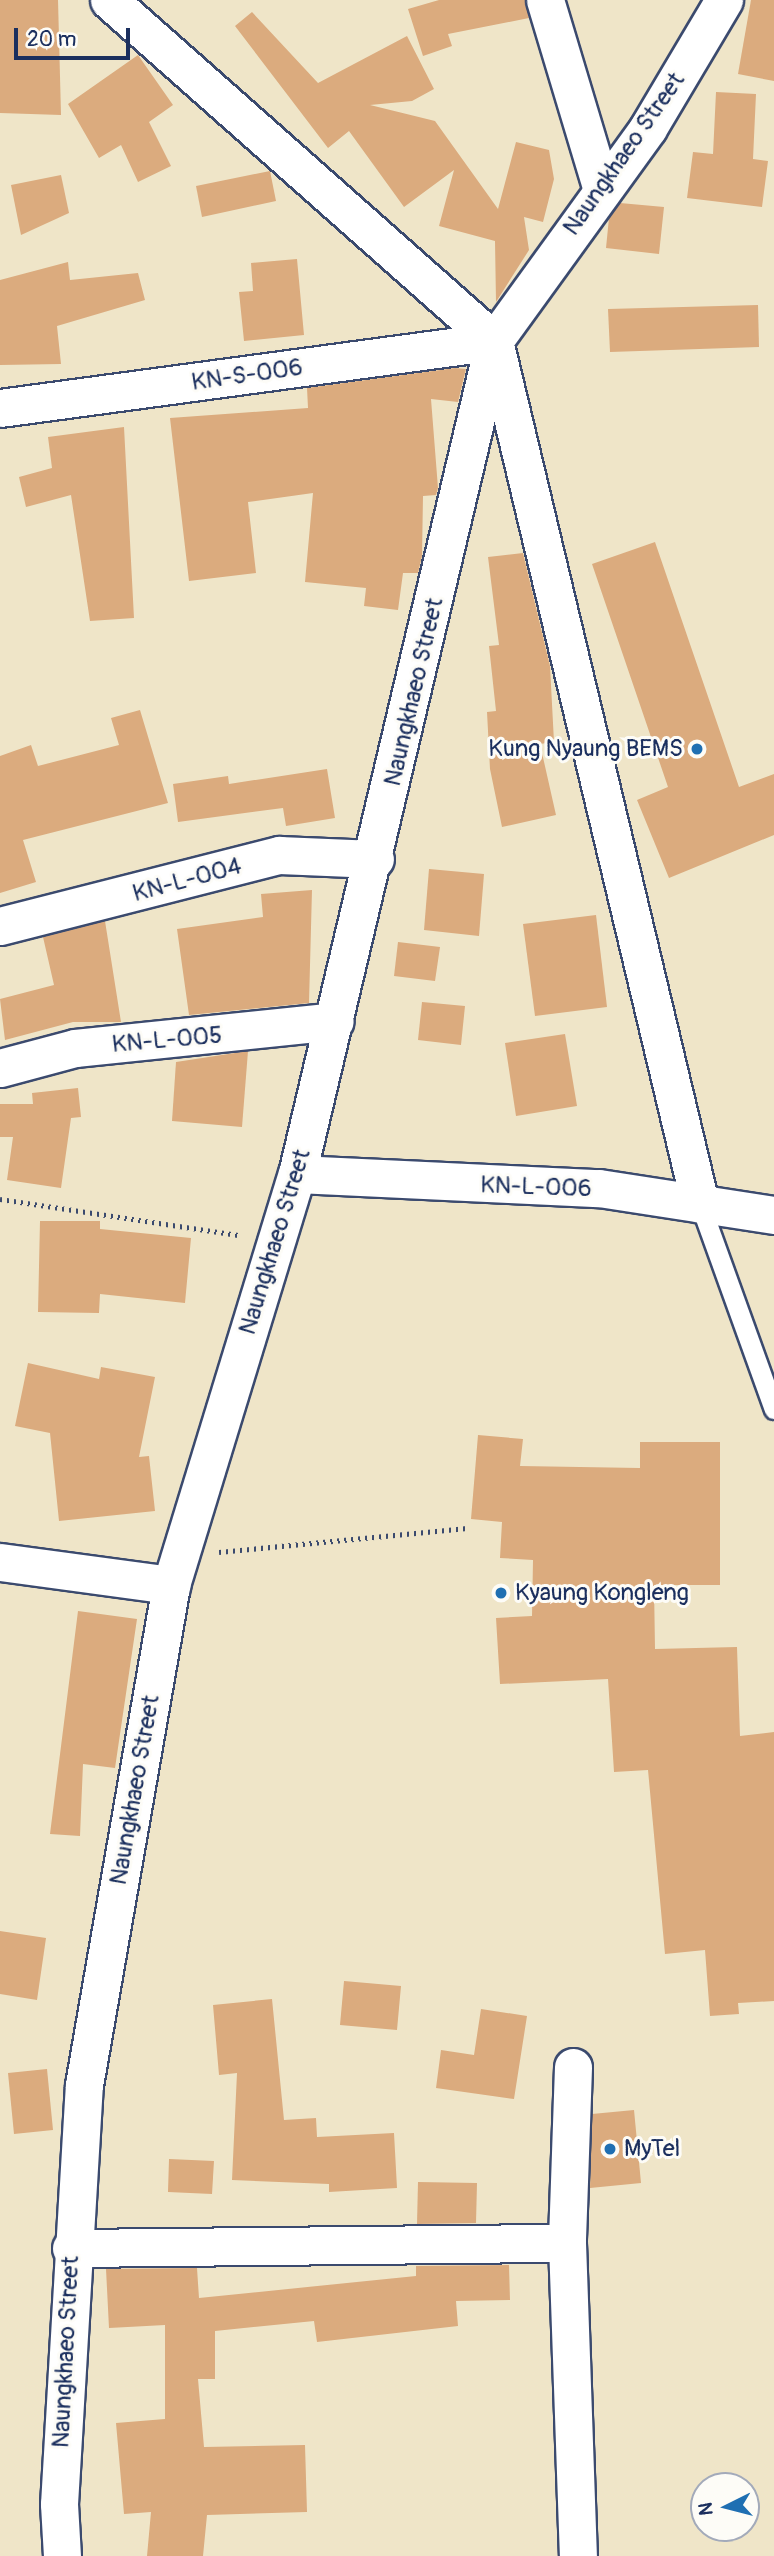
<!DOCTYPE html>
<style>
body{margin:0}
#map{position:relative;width:774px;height:2556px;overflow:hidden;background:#efe5c8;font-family:Pangolin,sans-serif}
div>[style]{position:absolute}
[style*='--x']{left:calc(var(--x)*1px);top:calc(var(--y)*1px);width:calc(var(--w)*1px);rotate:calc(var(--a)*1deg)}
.building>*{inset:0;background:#dbab7e}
.path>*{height:4.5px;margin-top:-2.25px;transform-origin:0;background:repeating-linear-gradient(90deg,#3b4a6e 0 2px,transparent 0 7px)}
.roads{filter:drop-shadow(2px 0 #3b4a6e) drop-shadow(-2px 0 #3b4a6e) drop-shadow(0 2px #3b4a6e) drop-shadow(0 -2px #3b4a6e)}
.lane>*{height:19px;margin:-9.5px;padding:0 9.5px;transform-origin:9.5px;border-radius:9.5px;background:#fff}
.street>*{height:37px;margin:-18.5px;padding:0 18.5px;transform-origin:18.5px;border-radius:18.5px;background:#fff}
.dots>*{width:19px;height:19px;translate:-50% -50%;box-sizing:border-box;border:4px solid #fdfcf7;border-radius:50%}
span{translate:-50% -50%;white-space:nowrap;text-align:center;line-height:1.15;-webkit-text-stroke:6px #fdfcf7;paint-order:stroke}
.street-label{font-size:24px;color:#1b2f5e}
.poi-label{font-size:24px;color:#1b2f5e}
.right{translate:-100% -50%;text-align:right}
.left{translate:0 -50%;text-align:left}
.north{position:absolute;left:690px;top:2472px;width:70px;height:70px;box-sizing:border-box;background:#fdfcf7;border:2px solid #a3aaba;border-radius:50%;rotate:264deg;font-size:19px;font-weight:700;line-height:28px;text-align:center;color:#1b2f5e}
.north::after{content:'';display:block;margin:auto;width:24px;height:32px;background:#1f6fb2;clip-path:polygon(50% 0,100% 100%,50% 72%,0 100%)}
.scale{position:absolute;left:14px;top:28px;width:116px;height:32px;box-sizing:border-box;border:4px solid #1b2f5e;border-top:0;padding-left:9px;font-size:21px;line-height:24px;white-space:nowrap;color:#1b2f5e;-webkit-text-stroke:5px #fdfcf7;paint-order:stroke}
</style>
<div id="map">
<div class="building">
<i style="clip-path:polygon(0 0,58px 0,61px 115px,0 113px)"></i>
<i style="clip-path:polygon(439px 0,525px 0,529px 18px,448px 34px,452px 46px,423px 56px,408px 9px)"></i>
<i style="clip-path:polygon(751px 0,774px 0,774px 81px,738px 74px)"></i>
<i style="clip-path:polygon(252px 12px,318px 83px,407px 36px,434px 89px,412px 101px,370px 105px,435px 121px,498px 209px,516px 142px,549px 150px,554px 179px,543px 222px,524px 217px,529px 250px,496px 302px,495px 241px,439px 226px,454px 170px,404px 207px,349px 131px,328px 148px,235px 26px)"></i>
<i style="clip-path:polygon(138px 55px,173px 105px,149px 122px,171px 166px,138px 182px,121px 145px,99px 158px,68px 104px)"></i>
<i style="clip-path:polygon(716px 92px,756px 94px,753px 159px,768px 161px,762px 207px,687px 198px,693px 152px,713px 154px)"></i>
<i style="clip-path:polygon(270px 171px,276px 201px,202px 217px,196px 186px)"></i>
<i style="clip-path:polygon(61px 175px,69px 213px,21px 235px,11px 185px)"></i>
<i style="clip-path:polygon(620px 203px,664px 207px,659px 254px,606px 248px,609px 218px)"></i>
<i style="clip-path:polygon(297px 259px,304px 335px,244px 341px,239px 292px,253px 291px,251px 263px)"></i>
<i style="clip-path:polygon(68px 262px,70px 280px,138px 273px,145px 300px,57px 326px,61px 364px,0 365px,0 280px)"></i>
<i style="clip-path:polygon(758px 305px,759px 347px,610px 352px,608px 309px)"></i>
<i style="clip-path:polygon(455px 368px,466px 369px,458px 402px,431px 399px,438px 488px,436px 495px,423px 496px,422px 556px,418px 573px,403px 573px,398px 610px,364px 606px,366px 588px,305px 582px,313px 493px,248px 502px,256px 573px,189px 581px,170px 418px,308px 408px,307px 388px)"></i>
<i style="clip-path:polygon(124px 427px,134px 618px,90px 621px,71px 495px,26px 507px,19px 477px,52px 468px,48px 437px)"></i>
<i style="clip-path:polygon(655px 542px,739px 787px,774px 774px,774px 835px,669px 878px,637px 800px,668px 787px,592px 564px)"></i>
<i style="clip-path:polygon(523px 553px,550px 666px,554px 742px,540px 744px,556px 815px,502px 827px,490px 769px,487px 712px,496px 711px,489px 646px,499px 645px,488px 557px)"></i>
<i style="clip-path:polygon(140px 710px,168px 803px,23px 840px,36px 882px,0 893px,0 756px,31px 745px,38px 766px,119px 745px,111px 718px)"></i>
<i style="clip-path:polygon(327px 769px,335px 818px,286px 826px,283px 808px,178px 822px,173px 784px,228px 776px,229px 784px)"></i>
<i style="clip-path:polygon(429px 869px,484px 874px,479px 936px,424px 930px)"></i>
<i style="clip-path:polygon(312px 890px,309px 1003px,189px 1015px,177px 929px,263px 917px,261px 894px)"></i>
<i style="clip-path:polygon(596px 915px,607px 1007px,535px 1016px,523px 924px)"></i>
<i style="clip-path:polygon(105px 921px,121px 1022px,73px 1022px,5px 1040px,0 999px,54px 985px,43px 937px)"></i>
<i style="clip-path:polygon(398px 942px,440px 947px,435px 981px,394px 976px)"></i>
<i style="clip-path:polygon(422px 1002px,465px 1006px,461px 1045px,418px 1040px)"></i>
<i style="clip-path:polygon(565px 1034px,577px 1106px,516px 1116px,505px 1043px)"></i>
<i style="clip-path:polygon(248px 1051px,242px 1127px,172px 1121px,176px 1062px)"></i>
<i style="clip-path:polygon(78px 1088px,81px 1117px,71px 1118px,61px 1188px,7px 1180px,13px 1137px,0 1137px,0 1104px,33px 1104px,32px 1093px)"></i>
<i style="clip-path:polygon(40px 1221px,100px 1221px,100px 1229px,191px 1238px,185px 1303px,100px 1294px,99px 1313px,38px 1312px)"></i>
<i style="clip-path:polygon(28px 1363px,99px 1379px,101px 1367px,155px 1377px,139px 1457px,149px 1456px,155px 1511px,59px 1521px,50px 1433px,15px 1426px)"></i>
<i style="clip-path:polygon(478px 1435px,523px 1439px,520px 1466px,640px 1468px,640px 1442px,720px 1442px,720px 1585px,654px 1585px,655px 1649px,737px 1647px,740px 1736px,774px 1732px,774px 2001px,738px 2003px,739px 2014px,710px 2016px,705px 1950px,665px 1954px,648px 1770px,614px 1772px,608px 1679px,500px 1684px,496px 1618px,532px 1616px,533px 1560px,500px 1558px,502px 1522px,471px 1519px)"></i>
<i style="clip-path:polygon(78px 1611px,137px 1619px,115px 1768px,83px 1764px,80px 1836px,50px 1834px)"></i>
<i style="clip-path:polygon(0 1931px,46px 1938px,37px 2000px,0 1994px)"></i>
<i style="clip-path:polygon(344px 1981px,401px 1986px,397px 2030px,340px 2025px)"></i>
<i style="clip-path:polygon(272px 1999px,284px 2120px,316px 2118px,317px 2137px,394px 2133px,397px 2188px,329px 2192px,329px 2184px,232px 2180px,237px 2073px,219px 2075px,213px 2005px)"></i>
<i style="clip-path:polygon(481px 2009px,527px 2016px,514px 2099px,436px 2088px,441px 2050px,474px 2055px)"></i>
<i style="clip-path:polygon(47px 2069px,53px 2130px,14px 2134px,8px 2073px)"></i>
<i style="clip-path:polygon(634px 2110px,641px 2183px,590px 2188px,592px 2114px)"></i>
<i style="clip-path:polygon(169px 2159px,214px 2161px,212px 2194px,168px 2192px)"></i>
<i style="clip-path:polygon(418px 2182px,477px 2183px,476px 2223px,417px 2224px)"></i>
<i style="clip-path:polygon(509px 2265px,510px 2300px,456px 2301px,458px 2326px,317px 2342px,314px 2321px,215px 2331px,215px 2379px,198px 2379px,204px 2447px,305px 2445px,307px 2512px,207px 2515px,203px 2556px,147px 2556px,151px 2512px,124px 2514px,116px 2423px,165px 2419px,165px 2325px,109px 2328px,106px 2269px,197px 2268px,199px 2298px,416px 2276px,416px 2266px)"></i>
</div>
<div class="path">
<i style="--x:0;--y:1199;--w:241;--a:8.6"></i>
<i style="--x:219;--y:1552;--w:252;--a:-5.5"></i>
</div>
<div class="roads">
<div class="lane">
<i style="--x:700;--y:1204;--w:218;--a:70.2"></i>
</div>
<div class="street">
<i style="--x:109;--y:0;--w:514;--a:41.53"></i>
<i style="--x:494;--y:341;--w:887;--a:76.57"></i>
<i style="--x:545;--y:0;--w:195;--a:73.3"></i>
<i style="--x:0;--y:408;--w:499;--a:-7.7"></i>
<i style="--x:0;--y:926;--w:288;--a:-14.3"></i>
<i style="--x:279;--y:855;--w:96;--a:2.4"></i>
<i style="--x:0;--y:1068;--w:78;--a:-14.9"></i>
<i style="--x:75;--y:1048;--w:261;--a:-5.9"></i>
<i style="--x:297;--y:1174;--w:302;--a:2.7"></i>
<i style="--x:599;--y:1188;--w:177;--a:8.8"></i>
<i style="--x:0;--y:1562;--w:173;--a:7.7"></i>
<i style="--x:573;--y:2067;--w:176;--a:92"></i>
<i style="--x:567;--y:2243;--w:313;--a:88"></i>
<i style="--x:71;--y:2248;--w:496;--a:-0.6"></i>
<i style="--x:62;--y:2556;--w:52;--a:-93.3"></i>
<i style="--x:59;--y:2504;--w:420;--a:-86.6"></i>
<i style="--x:84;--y:2085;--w:508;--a:-80.13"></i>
<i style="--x:171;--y:1585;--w:430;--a:-73"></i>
<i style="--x:297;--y:1174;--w:856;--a:-76.69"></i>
<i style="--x:494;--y:341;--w:263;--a:-54.1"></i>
<i style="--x:648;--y:128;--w:149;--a:-59.3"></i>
</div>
</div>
<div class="dots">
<i style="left:697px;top:749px;background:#1f6fb2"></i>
<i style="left:501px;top:1593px;background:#1f6fb2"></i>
<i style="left:610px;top:2149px;background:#1f6fb2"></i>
</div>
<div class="street-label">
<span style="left:624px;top:154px;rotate:-55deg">Naungkhaeo Street</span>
<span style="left:247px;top:375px;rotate:-8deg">KN-S-006</span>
<span style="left:414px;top:692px;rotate:-77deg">Naungkhaeo Street</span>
<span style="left:187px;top:880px;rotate:-15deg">KN-L-004</span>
<span style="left:167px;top:1040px;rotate:-5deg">KN-L-005</span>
<span style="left:536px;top:1187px;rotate:2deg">KN-L-006</span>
<span style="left:275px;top:1242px;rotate:-73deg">Naungkhaeo Street</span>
<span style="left:135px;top:1790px;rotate:-80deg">Naungkhaeo Street</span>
<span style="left:66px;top:2352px;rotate:-87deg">Naungkhaeo Street</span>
</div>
<div class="poi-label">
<span class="right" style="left:683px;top:749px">Kung Nyaung BEMS</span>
<span class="left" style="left:515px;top:1593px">Kyaung Kongleng</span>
<span class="left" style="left:624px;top:2149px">MyTel</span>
</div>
<div class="north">N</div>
<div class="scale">20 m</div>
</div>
